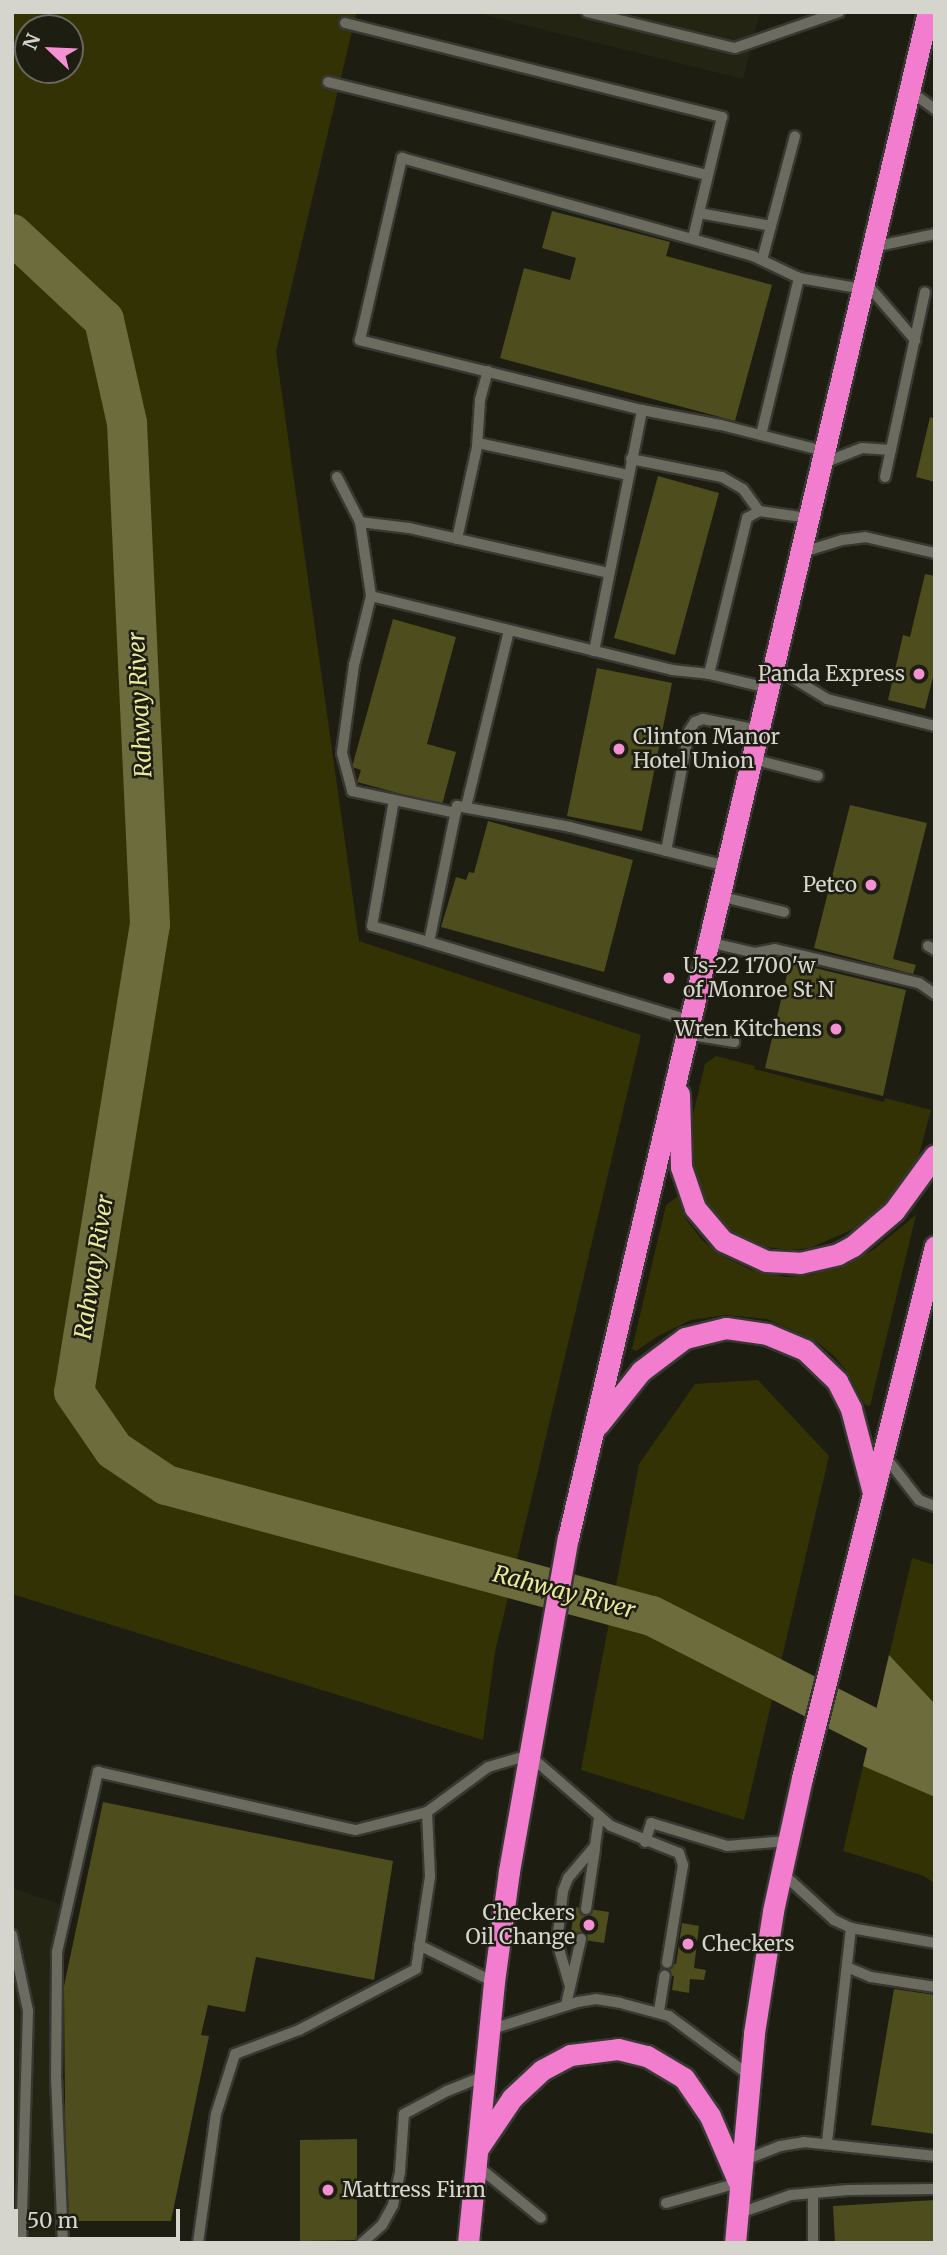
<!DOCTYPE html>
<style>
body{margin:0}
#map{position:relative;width:947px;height:2255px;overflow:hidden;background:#1d1d12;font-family:Merriweather,serif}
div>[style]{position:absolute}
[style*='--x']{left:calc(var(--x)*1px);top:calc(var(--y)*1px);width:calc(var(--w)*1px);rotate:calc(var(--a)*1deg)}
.built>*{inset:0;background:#242413}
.green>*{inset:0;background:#333205}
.water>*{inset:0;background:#6c6c3c}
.river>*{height:40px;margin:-20px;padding:0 20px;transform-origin:20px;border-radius:20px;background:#6c6c3c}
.building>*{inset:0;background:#4e4d1d}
.roads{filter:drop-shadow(2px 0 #383833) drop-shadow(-2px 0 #383833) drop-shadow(0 2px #383833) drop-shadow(0 -2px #383833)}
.lane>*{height:10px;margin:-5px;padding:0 5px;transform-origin:5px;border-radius:5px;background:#6b6c5f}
.highway>*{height:21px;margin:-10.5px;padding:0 10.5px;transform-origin:10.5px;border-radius:10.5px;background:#f27ccd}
.dots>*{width:19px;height:19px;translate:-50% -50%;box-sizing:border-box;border:4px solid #1d1d12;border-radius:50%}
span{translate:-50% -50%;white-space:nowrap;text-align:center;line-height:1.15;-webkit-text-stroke:5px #1d1d12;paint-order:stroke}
.poi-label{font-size:21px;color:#d5d5ce}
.right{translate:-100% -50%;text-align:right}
.left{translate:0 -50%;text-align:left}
.water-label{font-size:23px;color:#e9ea9c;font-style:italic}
.frame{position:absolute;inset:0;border:14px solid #d5d5ce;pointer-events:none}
.north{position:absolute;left:14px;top:14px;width:70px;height:70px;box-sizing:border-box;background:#1d1d12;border:2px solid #67675d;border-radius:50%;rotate:293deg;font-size:19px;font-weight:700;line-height:28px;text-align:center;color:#d5d5ce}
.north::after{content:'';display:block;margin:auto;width:24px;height:32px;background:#f491d3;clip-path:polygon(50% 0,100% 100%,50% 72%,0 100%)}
.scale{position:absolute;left:14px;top:2209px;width:166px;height:32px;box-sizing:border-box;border:4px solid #d5d5ce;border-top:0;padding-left:9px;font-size:21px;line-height:24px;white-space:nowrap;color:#d5d5ce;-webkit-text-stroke:5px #1d1d12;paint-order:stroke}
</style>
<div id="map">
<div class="built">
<i style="clip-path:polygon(473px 12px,760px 12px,743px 79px)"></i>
<i style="clip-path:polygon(12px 1888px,59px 1904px,60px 2243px,12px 2243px)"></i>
</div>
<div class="green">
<i style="clip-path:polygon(evenodd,12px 12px,356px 14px,276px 352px,359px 941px,641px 1035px,495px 1652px,483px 1740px,12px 1594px,12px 12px,28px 28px,70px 28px,70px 70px,28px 70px,28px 28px)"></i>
<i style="clip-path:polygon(716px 1056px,755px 1066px,754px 1069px,884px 1102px,885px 1098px,931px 1110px,919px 1155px,891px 1201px,865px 1224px,810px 1248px,790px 1250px,766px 1247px,731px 1231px,705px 1202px,692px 1174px,689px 1131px,705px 1064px)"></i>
<i style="clip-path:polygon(678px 1196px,685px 1218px,702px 1240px,719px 1254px,751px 1270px,787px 1277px,811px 1275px,844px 1264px,873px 1250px,916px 1215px,870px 1406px,865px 1405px,848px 1373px,834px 1356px,816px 1341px,767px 1319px,726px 1315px,691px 1320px,658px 1336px,636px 1351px,632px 1349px,666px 1205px)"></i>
<i style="clip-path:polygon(758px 1380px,829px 1456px,744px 1820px,581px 1770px,639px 1464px,695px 1384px)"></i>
<i style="clip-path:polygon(912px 1558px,935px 1565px,935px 1884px,924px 1876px,843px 1851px)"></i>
</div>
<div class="water">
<i style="clip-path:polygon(889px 1655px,935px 1704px,935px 1797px,863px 1766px)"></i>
</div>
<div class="river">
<i style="--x:12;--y:234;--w:126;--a:43.1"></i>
<i style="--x:104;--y:320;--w:106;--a:77.4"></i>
<i style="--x:127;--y:423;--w:502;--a:87.37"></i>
<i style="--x:150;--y:924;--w:474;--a:99.2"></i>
<i style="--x:74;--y:1392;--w:70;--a:55.4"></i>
<i style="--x:114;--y:1450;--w:63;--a:33.9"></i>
<i style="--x:166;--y:1485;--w:503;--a:15.09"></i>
<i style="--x:652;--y:1616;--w:318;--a:27"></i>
</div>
<div class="building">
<i style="clip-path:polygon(552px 211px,670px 242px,666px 256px,772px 285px,735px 421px,500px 358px,524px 268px,570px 280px,576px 258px,542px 248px)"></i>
<i style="clip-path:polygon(930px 417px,935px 419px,935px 482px,916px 477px)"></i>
<i style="clip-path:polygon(658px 476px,719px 493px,675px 655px,614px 638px)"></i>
<i style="clip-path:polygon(925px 574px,935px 576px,935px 669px,925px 709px,888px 700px,903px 635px,910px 637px)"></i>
<i style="clip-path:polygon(393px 619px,456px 637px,427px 744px,456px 752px,442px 805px,357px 782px,361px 770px,352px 767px)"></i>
<i style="clip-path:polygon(597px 668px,672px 683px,642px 831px,567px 816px)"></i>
<i style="clip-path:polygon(850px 805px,927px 823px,893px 959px,916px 965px,913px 974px,814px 948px)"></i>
<i style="clip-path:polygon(488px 821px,633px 860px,604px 972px,441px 927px,456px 877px,466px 880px,469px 872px,474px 873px)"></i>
<i style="clip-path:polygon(790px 962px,906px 990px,883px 1096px,765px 1068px)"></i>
<i style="clip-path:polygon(103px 1802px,393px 1861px,374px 1980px,256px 1957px,245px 2012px,208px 2005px,201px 2035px,209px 2036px,171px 2221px,66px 2221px,64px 1986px)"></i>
<i style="clip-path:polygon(575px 1907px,609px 1912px,604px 1943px,570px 1938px)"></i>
<i style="clip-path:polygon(682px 1923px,699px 1926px,694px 1968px,706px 1970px,704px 1980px,690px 1979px,689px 1993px,672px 1990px,674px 1976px,660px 1974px,661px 1962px,676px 1964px)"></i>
<i style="clip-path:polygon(894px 1989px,935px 1995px,935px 2134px,871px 2125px)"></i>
<i style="clip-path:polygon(357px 2139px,357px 2240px,300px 2241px,300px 2140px)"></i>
<i style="clip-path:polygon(935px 2200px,935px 2243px,835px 2243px,833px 2206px)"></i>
</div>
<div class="roads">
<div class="lane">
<i style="--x:587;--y:12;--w:152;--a:13.7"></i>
<i style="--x:735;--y:48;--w:110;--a:-19.1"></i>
<i style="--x:345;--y:23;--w:389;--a:14"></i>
<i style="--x:722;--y:117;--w:124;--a:103.5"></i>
<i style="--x:328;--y:82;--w:391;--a:13.8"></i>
<i style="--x:910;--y:91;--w:31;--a:36"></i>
<i style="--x:699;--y:213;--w:73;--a:10.2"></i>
<i style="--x:873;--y:247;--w:63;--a:-11.8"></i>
<i style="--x:762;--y:260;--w:128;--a:-75.1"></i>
<i style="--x:865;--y:282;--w:77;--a:49.2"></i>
<i style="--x:642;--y:410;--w:291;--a:-166.1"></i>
<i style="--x:360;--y:340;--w:187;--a:-77"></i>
<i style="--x:402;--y:158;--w:364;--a:15.6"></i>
<i style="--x:753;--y:256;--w:51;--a:25.6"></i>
<i style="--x:761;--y:435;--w:162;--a:-76.4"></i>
<i style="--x:799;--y:278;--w:65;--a:9.8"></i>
<i style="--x:477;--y:447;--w:47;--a:-86.3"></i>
<i style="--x:480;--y:400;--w:30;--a:-75"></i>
<i style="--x:631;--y:459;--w:93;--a:11.2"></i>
<i style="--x:722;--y:477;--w:24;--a:30"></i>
<i style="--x:743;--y:489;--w:27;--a:54"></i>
<i style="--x:821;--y:464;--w:44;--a:-21.3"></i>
<i style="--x:862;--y:448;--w:29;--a:4"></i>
<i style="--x:337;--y:477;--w:51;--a:62.9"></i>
<i style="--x:360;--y:522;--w:75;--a:81.5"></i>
<i style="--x:371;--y:596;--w:310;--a:13.8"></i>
<i style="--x:672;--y:670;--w:37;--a:6"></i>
<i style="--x:709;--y:674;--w:61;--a:13.3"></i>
<i style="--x:885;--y:477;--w:189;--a:-77.8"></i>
<i style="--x:360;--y:522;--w:49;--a:7"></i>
<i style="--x:409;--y:528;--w:205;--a:12.7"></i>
<i style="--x:457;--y:539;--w:98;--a:-77.7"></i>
<i style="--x:478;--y:443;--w:153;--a:12"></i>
<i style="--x:800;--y:553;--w:44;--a:-17.2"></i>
<i style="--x:842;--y:540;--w:23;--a:-7"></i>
<i style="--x:865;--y:537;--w:72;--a:12.9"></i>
<i style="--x:371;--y:596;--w:71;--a:103.8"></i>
<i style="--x:354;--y:665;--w:89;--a:97.8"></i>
<i style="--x:342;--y:753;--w:39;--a:75"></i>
<i style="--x:352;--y:791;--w:106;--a:11.9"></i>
<i style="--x:594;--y:651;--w:246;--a:-78.7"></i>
<i style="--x:642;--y:410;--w:80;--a:10.8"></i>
<i style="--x:721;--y:425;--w:106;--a:14.2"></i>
<i style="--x:773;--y:666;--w:63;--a:31.4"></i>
<i style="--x:827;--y:699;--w:111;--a:14"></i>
<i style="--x:709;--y:674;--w:161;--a:-76.3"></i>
<i style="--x:747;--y:518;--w:14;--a:-30"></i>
<i style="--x:759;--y:511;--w:49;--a:8.1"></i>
<i style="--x:752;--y:759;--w:68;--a:14.4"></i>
<i style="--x:394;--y:800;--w:128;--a:99.9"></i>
<i style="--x:372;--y:926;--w:59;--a:15.7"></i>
<i style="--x:466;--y:807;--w:181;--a:-76.3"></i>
<i style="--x:666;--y:851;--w:122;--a:-79.1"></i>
<i style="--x:689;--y:731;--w:11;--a:-56"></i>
<i style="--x:695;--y:722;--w:9;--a:-21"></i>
<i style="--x:703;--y:719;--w:56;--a:11.3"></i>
<i style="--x:719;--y:896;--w:67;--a:13.8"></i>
<i style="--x:708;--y:942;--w:48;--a:13.2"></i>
<i style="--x:755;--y:953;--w:20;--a:-11"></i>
<i style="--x:775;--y:949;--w:148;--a:13.3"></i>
<i style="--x:919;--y:983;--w:19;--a:35"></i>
<i style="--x:928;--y:946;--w:8;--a:30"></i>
<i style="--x:689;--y:1020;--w:271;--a:-163.3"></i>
<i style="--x:429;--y:942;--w:139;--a:-78.4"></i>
<i style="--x:457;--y:806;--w:115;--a:10.5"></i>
<i style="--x:570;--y:827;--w:161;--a:14"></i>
<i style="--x:686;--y:1034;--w:49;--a:9.5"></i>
<i style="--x:884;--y:1455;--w:57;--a:52.1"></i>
<i style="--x:919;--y:1500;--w:17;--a:21"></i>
<i style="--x:645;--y:1842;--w:20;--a:-72"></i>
<i style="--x:651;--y:1823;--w:79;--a:16.8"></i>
<i style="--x:727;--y:1846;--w:60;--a:-4.8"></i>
<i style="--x:781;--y:1872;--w:72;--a:42.2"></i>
<i style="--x:834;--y:1920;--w:19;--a:25"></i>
<i style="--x:851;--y:1928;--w:85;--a:10.1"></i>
<i style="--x:586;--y:1909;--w:61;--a:-81.5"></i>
<i style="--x:12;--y:1935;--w:78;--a:78.1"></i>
<i style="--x:28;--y:2011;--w:232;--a:91.7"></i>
<i style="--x:419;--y:1945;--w:84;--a:26.3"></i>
<i style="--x:847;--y:1967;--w:26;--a:23"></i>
<i style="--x:871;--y:1977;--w:65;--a:8.9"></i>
<i style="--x:569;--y:1983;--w:43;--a:-106.3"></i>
<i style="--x:557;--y:1942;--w:51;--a:-83.3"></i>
<i style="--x:563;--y:1891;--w:14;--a:-69"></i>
<i style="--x:568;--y:1878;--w:42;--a:-49.8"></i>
<i style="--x:595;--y:1846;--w:28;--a:-82"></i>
<i style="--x:566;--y:2005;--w:68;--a:-77.2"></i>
<i style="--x:659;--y:2011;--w:36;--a:-81"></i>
<i style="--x:489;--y:2030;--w:93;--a:-17.5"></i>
<i style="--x:578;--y:2002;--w:18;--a:-9"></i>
<i style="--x:596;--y:1999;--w:24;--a:9"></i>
<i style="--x:620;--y:2003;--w:51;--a:14.9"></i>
<i style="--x:669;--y:2016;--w:101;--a:36.5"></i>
<i style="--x:827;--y:2142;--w:215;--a:-83.6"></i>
<i style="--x:742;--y:2161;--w:41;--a:-21.5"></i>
<i style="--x:780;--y:2146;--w:24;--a:-9"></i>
<i style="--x:804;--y:2142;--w:132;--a:6.1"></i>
<i style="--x:475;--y:2164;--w:85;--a:39.3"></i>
<i style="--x:666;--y:2203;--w:75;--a:-15.5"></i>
<i style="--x:737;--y:2214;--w:57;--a:-19.4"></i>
<i style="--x:791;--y:2195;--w:57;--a:-5"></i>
<i style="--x:848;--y:2190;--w:87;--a:-0.7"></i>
<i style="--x:63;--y:2243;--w:164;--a:-92.4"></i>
<i style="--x:56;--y:2079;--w:127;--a:-89.5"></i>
<i style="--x:57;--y:1952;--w:185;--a:-77.2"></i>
<i style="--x:98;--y:1772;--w:264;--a:12.7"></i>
<i style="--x:356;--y:1830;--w:73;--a:-14.2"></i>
<i style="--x:198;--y:2243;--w:130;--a:-82.1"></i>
<i style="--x:216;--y:2114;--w:63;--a:-72.4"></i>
<i style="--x:235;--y:2054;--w:68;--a:-20.6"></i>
<i style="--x:299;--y:2030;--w:132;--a:-27.5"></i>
<i style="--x:416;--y:1969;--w:94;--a:-81.4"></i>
<i style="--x:430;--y:1876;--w:64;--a:-92.7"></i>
<i style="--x:427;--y:1812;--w:76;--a:-36.4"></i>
<i style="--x:488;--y:1767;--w:43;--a:-16.3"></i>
<i style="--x:529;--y:1755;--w:108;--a:40.9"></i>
<i style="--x:611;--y:1826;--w:73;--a:21.7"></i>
<i style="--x:679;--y:1853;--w:13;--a:72"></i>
<i style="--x:683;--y:1865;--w:99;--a:99.3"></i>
<i style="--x:362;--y:2243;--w:27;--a:-42"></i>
<i style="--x:382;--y:2225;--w:23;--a:-61"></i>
<i style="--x:393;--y:2205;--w:34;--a:-78"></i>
<i style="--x:400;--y:2172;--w:58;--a:-86.1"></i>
<i style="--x:404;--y:2114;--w:49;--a:-28.1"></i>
<i style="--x:447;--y:2091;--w:40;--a:-22"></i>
<i style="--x:813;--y:2243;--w:50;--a:-90"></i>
</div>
<div class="highway">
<i style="--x:679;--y:1094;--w:73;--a:88.4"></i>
<i style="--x:681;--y:1167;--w:43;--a:71.1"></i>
<i style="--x:695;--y:1208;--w:43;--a:49.7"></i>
<i style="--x:723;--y:1241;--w:47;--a:24.9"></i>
<i style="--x:766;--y:1261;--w:34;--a:3"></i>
<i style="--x:800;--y:1263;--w:39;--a:-13"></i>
<i style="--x:838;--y:1254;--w:17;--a:-28"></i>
<i style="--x:853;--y:1246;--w:54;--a:-40.5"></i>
<i style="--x:894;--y:1211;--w:69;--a:-53.8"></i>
<i style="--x:598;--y:1425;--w:69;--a:-51.5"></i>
<i style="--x:641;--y:1371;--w:55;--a:-36.9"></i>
<i style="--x:685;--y:1338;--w:42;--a:-13.7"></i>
<i style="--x:726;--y:1328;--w:41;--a:8.3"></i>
<i style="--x:767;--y:1334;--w:41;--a:22.8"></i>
<i style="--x:805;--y:1350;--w:45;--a:44.1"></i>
<i style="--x:837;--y:1381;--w:31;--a:63"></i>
<i style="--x:851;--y:1409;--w:87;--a:75.3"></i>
<i style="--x:479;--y:2147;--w:59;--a:-56"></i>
<i style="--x:512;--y:2098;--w:41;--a:-43"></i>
<i style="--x:542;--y:2070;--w:32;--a:-28"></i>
<i style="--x:570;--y:2055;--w:48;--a:-7.1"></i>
<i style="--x:618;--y:2049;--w:30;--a:14"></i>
<i style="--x:647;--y:2056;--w:43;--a:30.7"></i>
<i style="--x:684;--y:2078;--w:46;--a:55.6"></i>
<i style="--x:710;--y:2116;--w:71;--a:66.7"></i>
<i style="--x:468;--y:2243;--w:262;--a:-84.3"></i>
<i style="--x:494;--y:1982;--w:112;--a:-82.3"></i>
<i style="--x:509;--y:1871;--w:338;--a:-80"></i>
<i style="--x:568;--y:1538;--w:1568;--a:-76.73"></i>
<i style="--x:735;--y:2243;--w:211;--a:-84.8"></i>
<i style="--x:754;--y:2033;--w:123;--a:-81.1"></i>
<i style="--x:773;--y:1911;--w:136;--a:-77.7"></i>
<i style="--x:802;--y:1778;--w:548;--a:-75.96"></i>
</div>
</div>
<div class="dots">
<i style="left:919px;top:674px;background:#f491d3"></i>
<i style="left:619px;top:749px;background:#f491d3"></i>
<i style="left:871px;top:885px;background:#f491d3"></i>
<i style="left:669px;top:978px;background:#f491d3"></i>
<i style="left:836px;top:1029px;background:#f491d3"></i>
<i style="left:589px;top:1925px;background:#f491d3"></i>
<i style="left:688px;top:1944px;background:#f491d3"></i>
<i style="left:328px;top:2190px;background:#f491d3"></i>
</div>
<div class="poi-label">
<span class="right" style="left:905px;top:674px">Panda Express</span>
<span class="left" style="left:633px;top:749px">Clinton Manor<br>Hotel Union</span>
<span class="right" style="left:857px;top:885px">Petco</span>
<span class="left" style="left:683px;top:978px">Us-22 1700'w<br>of Monroe St N</span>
<span class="right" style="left:822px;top:1029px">Wren Kitchens</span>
<span class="right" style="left:575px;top:1925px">Checkers<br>Oil Change</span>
<span class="left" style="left:702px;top:1944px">Checkers</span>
<span class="left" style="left:342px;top:2190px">Mattress Firm</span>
</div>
<div class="water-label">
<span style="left:140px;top:705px;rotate:-93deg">Rahway River</span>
<span style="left:94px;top:1267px;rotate:-81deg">Rahway River</span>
<span style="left:564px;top:1592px;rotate:15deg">Rahway River</span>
</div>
<div class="frame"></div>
<div class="north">N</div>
<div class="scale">50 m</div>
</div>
